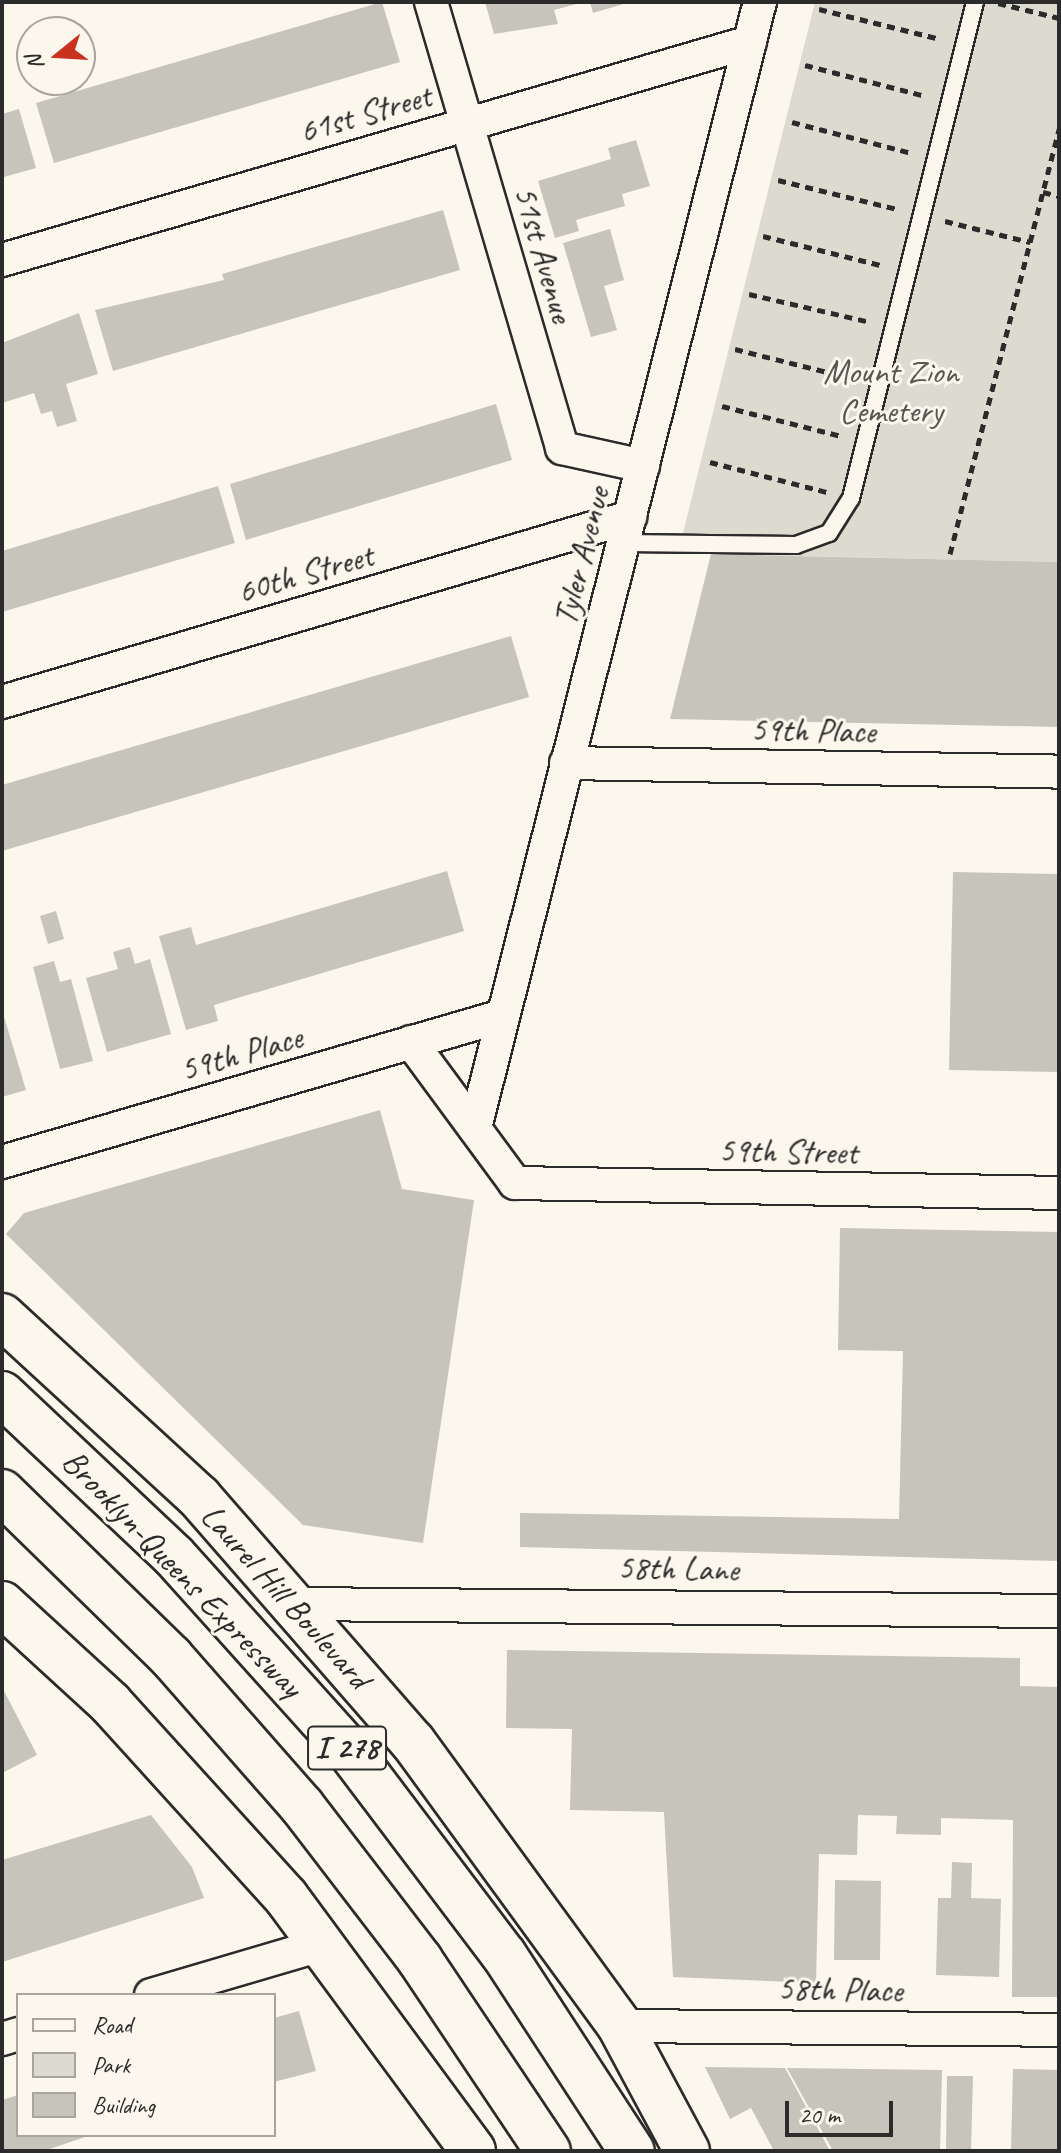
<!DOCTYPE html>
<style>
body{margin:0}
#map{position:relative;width:1061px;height:2153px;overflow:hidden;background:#fbf7ec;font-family:Caveat,sans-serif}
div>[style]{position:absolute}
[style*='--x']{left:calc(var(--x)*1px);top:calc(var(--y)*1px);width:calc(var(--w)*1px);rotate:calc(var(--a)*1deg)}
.green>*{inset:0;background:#dddad0}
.building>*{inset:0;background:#c7c4bc}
.path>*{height:5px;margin-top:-2.5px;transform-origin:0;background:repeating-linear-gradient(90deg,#2b2b2b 0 8px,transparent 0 14px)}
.roads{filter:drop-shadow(2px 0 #2b2b2b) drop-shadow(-2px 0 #2b2b2b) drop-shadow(0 2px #2b2b2b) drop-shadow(0 -2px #2b2b2b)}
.service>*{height:16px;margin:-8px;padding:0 8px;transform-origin:8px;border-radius:8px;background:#fbf7ec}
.minor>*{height:32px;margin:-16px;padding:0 16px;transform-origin:16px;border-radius:16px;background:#fbf7ec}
.secondary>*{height:44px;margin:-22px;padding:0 22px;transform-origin:22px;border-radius:22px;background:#fbf7ec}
.motorway>*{height:44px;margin:-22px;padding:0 22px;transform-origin:22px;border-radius:22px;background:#fbf7ec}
span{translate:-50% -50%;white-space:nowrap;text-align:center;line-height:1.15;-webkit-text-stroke:6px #fbf7ec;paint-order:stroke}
.shield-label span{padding:2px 6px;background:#fbf7ec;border:2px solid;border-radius:6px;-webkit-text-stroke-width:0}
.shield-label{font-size:32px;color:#2b2b2b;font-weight:700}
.street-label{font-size:34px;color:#2b2b2b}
.park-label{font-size:34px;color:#585754}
.frame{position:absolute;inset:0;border:4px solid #2b2b2b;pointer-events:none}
.legend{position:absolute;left:16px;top:1993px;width:260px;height:144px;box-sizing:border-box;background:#fbf7ec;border:2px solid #a8a59f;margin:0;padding:10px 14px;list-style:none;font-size:24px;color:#2b2b2b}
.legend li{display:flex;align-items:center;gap:16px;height:40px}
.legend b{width:40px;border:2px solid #a8a59f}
.north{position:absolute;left:16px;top:16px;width:80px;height:80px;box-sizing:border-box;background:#fbf7ec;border:2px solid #a8a59f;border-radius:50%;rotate:252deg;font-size:22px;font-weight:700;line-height:32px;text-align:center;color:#2b2b2b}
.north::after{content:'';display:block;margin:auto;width:28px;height:36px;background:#c8321e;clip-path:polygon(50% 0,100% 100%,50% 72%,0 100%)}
.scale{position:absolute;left:785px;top:2101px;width:108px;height:36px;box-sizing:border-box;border:4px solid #2b2b2b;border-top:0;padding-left:10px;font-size:24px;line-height:28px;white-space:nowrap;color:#2b2b2b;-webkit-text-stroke:6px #fbf7ec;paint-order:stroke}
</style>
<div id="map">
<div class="green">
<i style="clip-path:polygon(815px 2px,1059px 2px,1059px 562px,678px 553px)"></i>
</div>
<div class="building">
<i style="clip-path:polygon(382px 2px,400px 62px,54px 163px,36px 103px)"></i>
<i style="clip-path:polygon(485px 2px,580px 2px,580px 3px,554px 10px,558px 24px,494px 34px)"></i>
<i style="clip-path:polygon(590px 2px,627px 2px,627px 3px,593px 13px)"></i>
<i style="clip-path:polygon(19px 109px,36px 168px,4px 177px,2px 114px)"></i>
<i style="clip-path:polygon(636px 140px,650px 186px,622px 194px,625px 206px,576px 220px,579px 231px,555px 238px,538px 181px,611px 159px,608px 148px)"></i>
<i style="clip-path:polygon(443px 210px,460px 270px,113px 371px,95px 310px,224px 280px,222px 274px)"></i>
<i style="clip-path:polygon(610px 229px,624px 280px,604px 286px,617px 330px,591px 337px,563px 243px)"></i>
<i style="clip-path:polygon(79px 313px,98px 374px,66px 384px,77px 421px,57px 427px,52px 411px,41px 414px,34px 393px,2px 403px,2px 343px)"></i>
<i style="clip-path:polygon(496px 404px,512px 460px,246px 540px,230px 484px)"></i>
<i style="clip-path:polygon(218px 486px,235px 543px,2px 612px,2px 551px)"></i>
<i style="clip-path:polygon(711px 554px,1059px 562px,1059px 727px,670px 719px)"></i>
<i style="clip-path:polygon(511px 636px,529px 697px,2px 851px,2px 785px)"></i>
<i style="clip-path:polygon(447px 871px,464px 931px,214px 1005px,218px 1021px,186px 1030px,159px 936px,191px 927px,196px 945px)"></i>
<i style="clip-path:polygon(953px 872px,1059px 874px,1059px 1072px,949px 1070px)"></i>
<i style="clip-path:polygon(56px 911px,64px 939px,48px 944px,40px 916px)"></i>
<i style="clip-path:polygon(130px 947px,135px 964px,150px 959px,171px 1034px,107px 1052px,86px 978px,118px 969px,113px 952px)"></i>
<i style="clip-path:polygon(54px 961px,60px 982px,71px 979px,93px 1061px,60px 1069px,33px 967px)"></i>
<i style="clip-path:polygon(2px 1010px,26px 1090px,2px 1097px)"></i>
<i style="clip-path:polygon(380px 1110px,402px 1189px,474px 1200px,423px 1543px,303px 1525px,6px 1234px,24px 1213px)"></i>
<i style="clip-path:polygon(840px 1228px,1059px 1232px,1059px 1561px,520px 1547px,520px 1513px,899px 1519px,903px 1351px,838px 1350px)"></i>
<i style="clip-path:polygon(507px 1650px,1020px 1658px,1020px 1686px,1059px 1687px,1059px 1997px,1012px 1997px,1013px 1820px,941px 1818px,941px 1835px,896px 1834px,897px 1816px,858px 1815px,857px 1855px,819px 1854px,816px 1983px,673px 1977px,664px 1812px,570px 1810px,572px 1729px,506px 1728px)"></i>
<i style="clip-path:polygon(2px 1687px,37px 1755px,2px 1773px)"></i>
<i style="clip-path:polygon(151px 1815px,192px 1867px,204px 1898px,2px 1962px,2px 1860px)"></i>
<i style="clip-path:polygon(952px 1862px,972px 1863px,971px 1898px,1001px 1899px,999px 1977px,936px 1975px,938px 1898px,951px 1898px)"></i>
<i style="clip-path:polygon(835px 1880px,881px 1881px,880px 1960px,834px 1960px)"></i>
<i style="clip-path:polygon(299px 2011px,316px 2071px,274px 2082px,274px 2018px)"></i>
<i style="clip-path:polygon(705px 2067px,785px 2068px,830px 2151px,774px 2151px,751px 2108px,730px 2119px)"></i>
<i style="clip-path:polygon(787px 2068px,942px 2070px,940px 2151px,833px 2151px)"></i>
<i style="clip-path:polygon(1013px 2069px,1059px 2070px,1059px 2151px,1011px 2151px)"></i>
<i style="clip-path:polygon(947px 2076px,973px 2076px,971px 2151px,946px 2151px)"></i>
<i style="clip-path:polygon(18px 2095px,18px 2135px,88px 2136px,44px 2151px,2px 2151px,2px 2100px)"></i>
</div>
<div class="path">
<i style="--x:998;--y:3;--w:63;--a:13.8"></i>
<i style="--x:819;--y:9;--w:125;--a:13.9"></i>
<i style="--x:805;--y:65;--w:125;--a:14.4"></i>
<i style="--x:792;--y:122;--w:124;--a:14.5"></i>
<i style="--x:778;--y:180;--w:122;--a:13.7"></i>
<i style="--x:1043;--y:192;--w:16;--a:14"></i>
<i style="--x:945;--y:221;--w:88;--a:13.9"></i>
<i style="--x:763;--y:236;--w:125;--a:13.9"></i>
<i style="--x:749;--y:294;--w:124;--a:13"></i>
<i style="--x:735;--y:349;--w:124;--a:14"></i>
<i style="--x:722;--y:406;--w:123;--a:14.1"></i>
<i style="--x:710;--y:462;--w:121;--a:14.4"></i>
<i style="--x:950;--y:554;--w:439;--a:-75.6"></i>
</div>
<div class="roads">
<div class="service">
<i style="--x:624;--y:543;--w:172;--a:0.7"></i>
<i style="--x:796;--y:545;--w:35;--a:-20"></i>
<i style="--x:829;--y:533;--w:41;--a:-57.8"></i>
<i style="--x:851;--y:498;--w:511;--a:-75.96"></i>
</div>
<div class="minor">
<i style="--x:431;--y:2;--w:465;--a:73.6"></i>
<i style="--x:562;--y:448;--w:83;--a:12.5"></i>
<i style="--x:2;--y:260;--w:779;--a:-16.25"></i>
<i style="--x:2;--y:702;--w:655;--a:-16.41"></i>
<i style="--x:566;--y:763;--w:493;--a:1"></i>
<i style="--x:411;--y:1042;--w:175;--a:53.6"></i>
<i style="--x:515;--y:1183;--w:544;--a:1.05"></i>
<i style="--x:475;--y:1128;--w:1162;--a:-75.8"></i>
<i style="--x:2;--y:1162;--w:521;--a:-16.28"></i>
<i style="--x:296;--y:1604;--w:763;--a:0.53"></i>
<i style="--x:151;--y:1995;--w:180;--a:-16.4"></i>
<i style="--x:620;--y:2026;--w:439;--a:0.5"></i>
<i style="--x:2;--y:2039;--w:17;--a:-17"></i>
</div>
<div class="secondary">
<i style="--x:2;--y:1316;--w:268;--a:42.6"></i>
<i style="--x:199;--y:1497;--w:325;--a:48.9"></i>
<i style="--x:413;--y:1742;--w:351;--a:53.9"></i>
<i style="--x:620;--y:2026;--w:142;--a:61.8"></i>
<i style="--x:2;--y:1604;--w:147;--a:42.5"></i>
<i style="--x:110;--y:1703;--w:262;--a:47.8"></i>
<i style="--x:286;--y:1897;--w:315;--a:53.6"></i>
</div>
<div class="motorway">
<i style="--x:2;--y:1394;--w:236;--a:43.3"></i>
<i style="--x:174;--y:1556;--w:260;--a:48"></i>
<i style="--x:348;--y:1749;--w:258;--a:52.9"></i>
<i style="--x:504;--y:1955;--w:234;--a:56.9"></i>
<i style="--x:2;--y:1492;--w:236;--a:44.3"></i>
<i style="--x:171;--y:1657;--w:198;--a:48.7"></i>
<i style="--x:302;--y:1806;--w:194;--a:52.5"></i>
<i style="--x:420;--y:1960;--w:230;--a:56.2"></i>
</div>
</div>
<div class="shield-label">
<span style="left:347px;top:1748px">I 278</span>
</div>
<div class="street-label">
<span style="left:365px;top:113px;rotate:-16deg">61st Street</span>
<span style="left:544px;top:254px;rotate:74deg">51st Avenue</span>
<span style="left:581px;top:556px;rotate:-76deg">Tyler Avenue</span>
<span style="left:305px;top:573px;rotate:-16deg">60th Street</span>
<span style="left:813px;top:730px;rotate:1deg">59th Place</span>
<span style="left:241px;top:1053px;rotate:-16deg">59th Place</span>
<span style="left:788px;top:1151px;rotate:1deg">59th Street</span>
<span style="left:678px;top:1568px;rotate:1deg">58th Lane</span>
<span style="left:183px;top:1573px;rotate:46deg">Brooklyn-Queens Expressway</span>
<span style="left:286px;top:1596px;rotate:48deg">Laurel Hill Boulevard</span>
<span style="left:840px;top:1989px;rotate:1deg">58th Place</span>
</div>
<div class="park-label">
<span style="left:891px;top:391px">Mount Zion<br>Cemetery</span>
</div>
<div class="frame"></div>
<ul class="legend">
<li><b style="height:10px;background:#fbf7ec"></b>Road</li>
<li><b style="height:22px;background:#dddad0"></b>Park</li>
<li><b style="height:22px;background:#c7c4bc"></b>Building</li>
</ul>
<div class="north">N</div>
<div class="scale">20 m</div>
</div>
